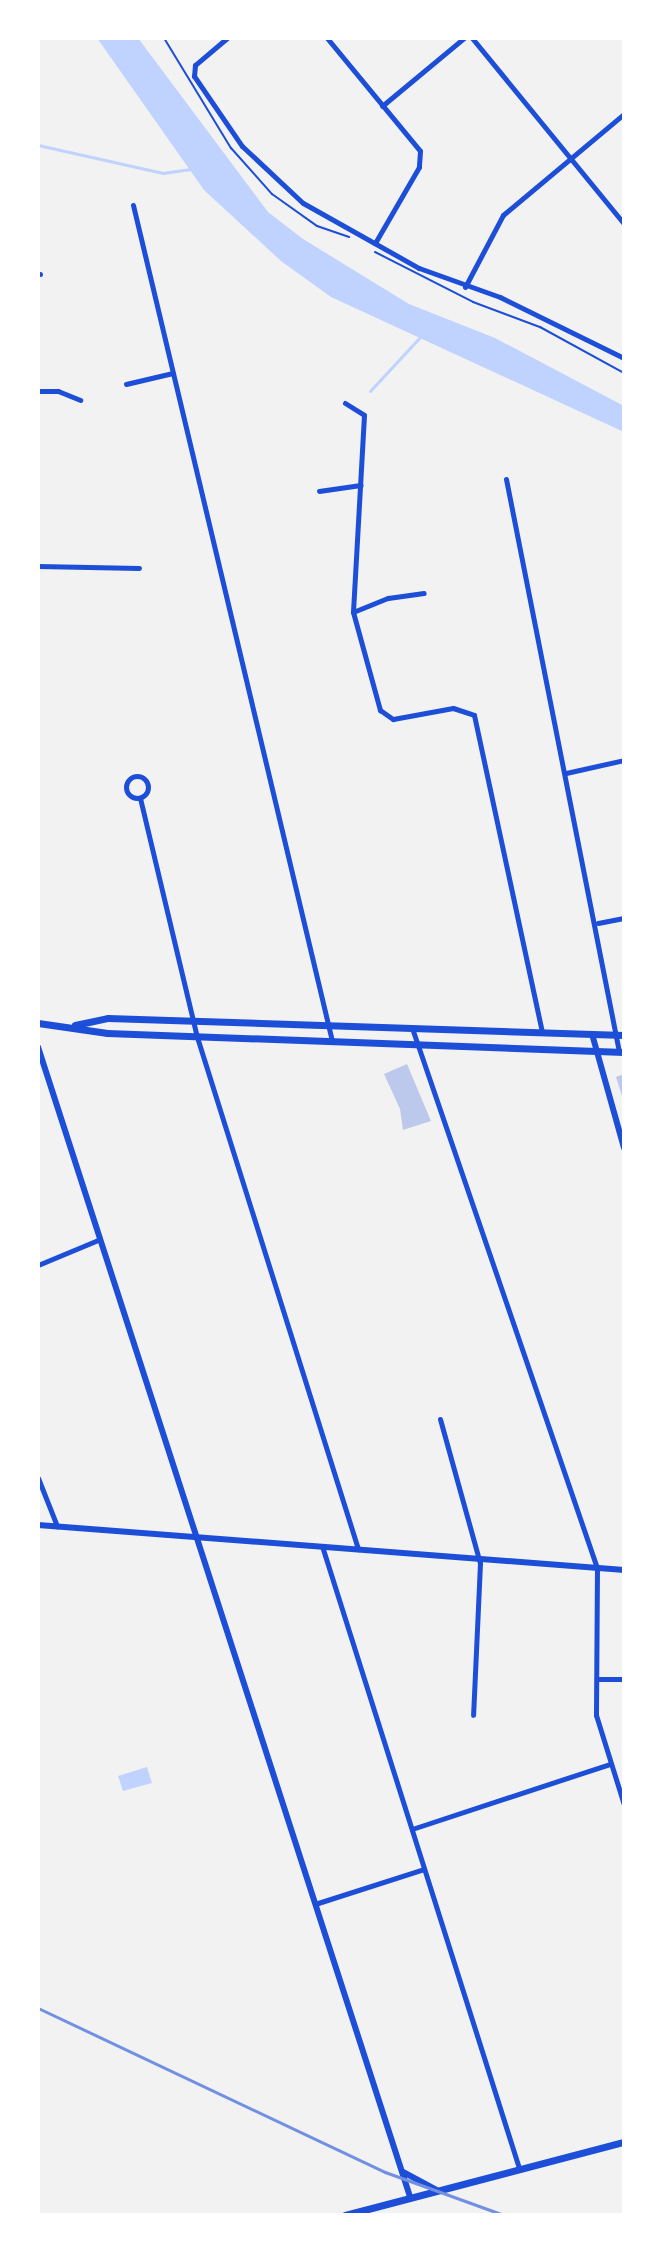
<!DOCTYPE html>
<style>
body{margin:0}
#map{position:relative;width:662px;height:2253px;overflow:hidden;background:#f2f2f2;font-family:Roboto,sans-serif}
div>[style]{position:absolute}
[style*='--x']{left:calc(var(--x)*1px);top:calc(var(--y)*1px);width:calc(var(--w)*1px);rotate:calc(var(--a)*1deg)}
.water>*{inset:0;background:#bfd3fe}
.stream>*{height:3px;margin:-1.5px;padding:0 1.5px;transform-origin:1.5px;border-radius:1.5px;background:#bfd3fe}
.building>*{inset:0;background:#bdc9ec}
.path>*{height:2px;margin:-1px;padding:0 1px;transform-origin:1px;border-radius:1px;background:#1d4ed8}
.minor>*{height:5px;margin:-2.5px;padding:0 2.5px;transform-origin:2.5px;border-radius:2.5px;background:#1d4ed8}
.minor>.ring{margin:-2.5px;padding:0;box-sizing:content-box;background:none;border:5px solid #1d4ed8;border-radius:50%}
.tertiary>*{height:6px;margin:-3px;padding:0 3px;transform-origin:3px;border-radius:3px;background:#1d4ed8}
.secondary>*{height:7px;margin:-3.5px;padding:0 3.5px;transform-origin:3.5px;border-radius:3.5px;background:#1d4ed8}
.primary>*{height:7px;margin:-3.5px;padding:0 3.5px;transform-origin:3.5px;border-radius:3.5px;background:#1d4ed8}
.rail>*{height:3px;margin:-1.5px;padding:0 1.5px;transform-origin:1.5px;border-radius:1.5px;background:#7290e2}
span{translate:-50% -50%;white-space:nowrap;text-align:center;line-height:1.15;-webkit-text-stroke:8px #fff;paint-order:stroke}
.frame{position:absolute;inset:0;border:40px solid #fff;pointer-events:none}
</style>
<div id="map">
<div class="water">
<i style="clip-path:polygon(97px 38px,138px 38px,268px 212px,303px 239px,409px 304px,495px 338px,624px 406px,624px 432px,331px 297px,281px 261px,204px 190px)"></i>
<i style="clip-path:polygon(147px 1767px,152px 1783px,123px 1791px,118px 1776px)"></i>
</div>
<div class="stream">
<i style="--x:38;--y:145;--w:128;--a:12.6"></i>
<i style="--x:163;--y:173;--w:28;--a:-8"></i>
<i style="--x:370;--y:391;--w:76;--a:-47.1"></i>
</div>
<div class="building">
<i style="clip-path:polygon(407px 1064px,431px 1121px,403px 1130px,400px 1109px,384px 1074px)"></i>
<i style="clip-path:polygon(624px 1074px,624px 1095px,622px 1096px,616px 1077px)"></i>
</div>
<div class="path">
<i style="--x:164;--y:38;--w:129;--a:58.7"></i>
<i style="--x:231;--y:148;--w:62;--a:48.3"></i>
<i style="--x:272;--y:194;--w:55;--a:35.4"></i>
<i style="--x:317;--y:226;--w:34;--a:19"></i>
<i style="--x:375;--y:252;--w:110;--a:27"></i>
<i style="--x:473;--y:302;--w:72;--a:20.5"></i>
<i style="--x:540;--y:327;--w:96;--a:28.7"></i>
</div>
<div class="minor">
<i style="--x:227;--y:38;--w:42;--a:139.8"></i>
<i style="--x:195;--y:65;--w:11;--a:95"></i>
<i style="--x:194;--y:76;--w:85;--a:55.6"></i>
<i style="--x:242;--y:146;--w:83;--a:43.1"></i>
<i style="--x:303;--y:203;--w:133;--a:29.3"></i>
<i style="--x:419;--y:268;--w:86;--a:19.7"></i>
<i style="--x:500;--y:297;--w:138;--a:26.2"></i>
<i style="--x:327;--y:38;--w:146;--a:50.5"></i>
<i style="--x:420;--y:151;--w:16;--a:94"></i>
<i style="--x:419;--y:167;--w:88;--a:120.1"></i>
<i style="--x:472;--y:38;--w:240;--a:50.7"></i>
<i style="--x:382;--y:106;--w:107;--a:-39.7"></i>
<i style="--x:133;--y:205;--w:859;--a:76.61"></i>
<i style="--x:38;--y:274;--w:2;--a:0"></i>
<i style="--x:465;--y:287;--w:81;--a:-62.2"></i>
<i style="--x:503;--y:215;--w:158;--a:-39.9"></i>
<i style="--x:126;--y:384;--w:48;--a:-13.2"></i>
<i style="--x:38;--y:391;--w:20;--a:0"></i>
<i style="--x:58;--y:391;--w:24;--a:22"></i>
<i style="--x:345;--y:403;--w:22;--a:32"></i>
<i style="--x:364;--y:415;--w:197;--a:93.2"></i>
<i style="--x:353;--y:612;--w:102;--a:74.6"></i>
<i style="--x:380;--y:710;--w:16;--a:35"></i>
<i style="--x:393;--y:719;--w:61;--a:-10.4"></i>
<i style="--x:453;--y:708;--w:22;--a:18"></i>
<i style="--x:474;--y:715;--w:323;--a:77.9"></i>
<i style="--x:506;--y:479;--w:584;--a:78.84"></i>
<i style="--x:319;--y:491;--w:42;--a:-8.1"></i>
<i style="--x:38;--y:566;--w:101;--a:1.1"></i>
<i style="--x:353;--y:612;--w:38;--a:-22"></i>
<i style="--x:388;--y:598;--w:36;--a:-8"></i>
<i style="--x:566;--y:773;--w:59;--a:-12.6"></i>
<i class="ring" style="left:126px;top:776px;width:17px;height:17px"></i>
<i style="--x:140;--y:798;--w:246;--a:76.6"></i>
<i style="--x:197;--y:1037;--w:537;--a:72.54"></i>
<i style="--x:598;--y:923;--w:26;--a:-11"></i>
<i style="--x:412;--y:1028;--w:571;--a:71.09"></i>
<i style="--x:597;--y:1568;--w:147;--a:90.4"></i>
<i style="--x:596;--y:1715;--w:94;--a:72.7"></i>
<i style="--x:38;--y:1265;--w:65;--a:-22.6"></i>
<i style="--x:440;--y:1419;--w:149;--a:74.5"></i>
<i style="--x:480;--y:1563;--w:152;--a:92.6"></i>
<i style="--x:38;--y:1478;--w:52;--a:68.4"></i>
<i style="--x:322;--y:1546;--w:652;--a:72.43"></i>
<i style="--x:598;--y:1679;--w:26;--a:0"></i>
<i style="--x:412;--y:1829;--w:208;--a:-18.2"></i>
<i style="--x:318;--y:1903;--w:111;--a:-17.8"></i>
</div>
<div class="tertiary">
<i style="--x:592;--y:1034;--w:118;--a:74.3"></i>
<i style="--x:38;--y:1047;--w:1209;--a:72.07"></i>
<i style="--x:38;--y:1525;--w:588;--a:4.39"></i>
<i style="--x:403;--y:2172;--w:38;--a:28"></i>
</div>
<div class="secondary">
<i style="--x:345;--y:2215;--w:288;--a:-14.7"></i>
</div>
<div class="primary">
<i style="--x:38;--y:1023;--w:70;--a:8.2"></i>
<i style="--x:107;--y:1033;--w:517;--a:2.1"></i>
<i style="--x:75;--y:1025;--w:34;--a:-12"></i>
<i style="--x:108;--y:1018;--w:516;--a:1.89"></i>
</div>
<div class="rail">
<i style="--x:38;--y:2008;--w:384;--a:25.3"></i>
<i style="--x:385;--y:2172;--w:127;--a:19.9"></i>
</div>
<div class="frame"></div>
</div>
